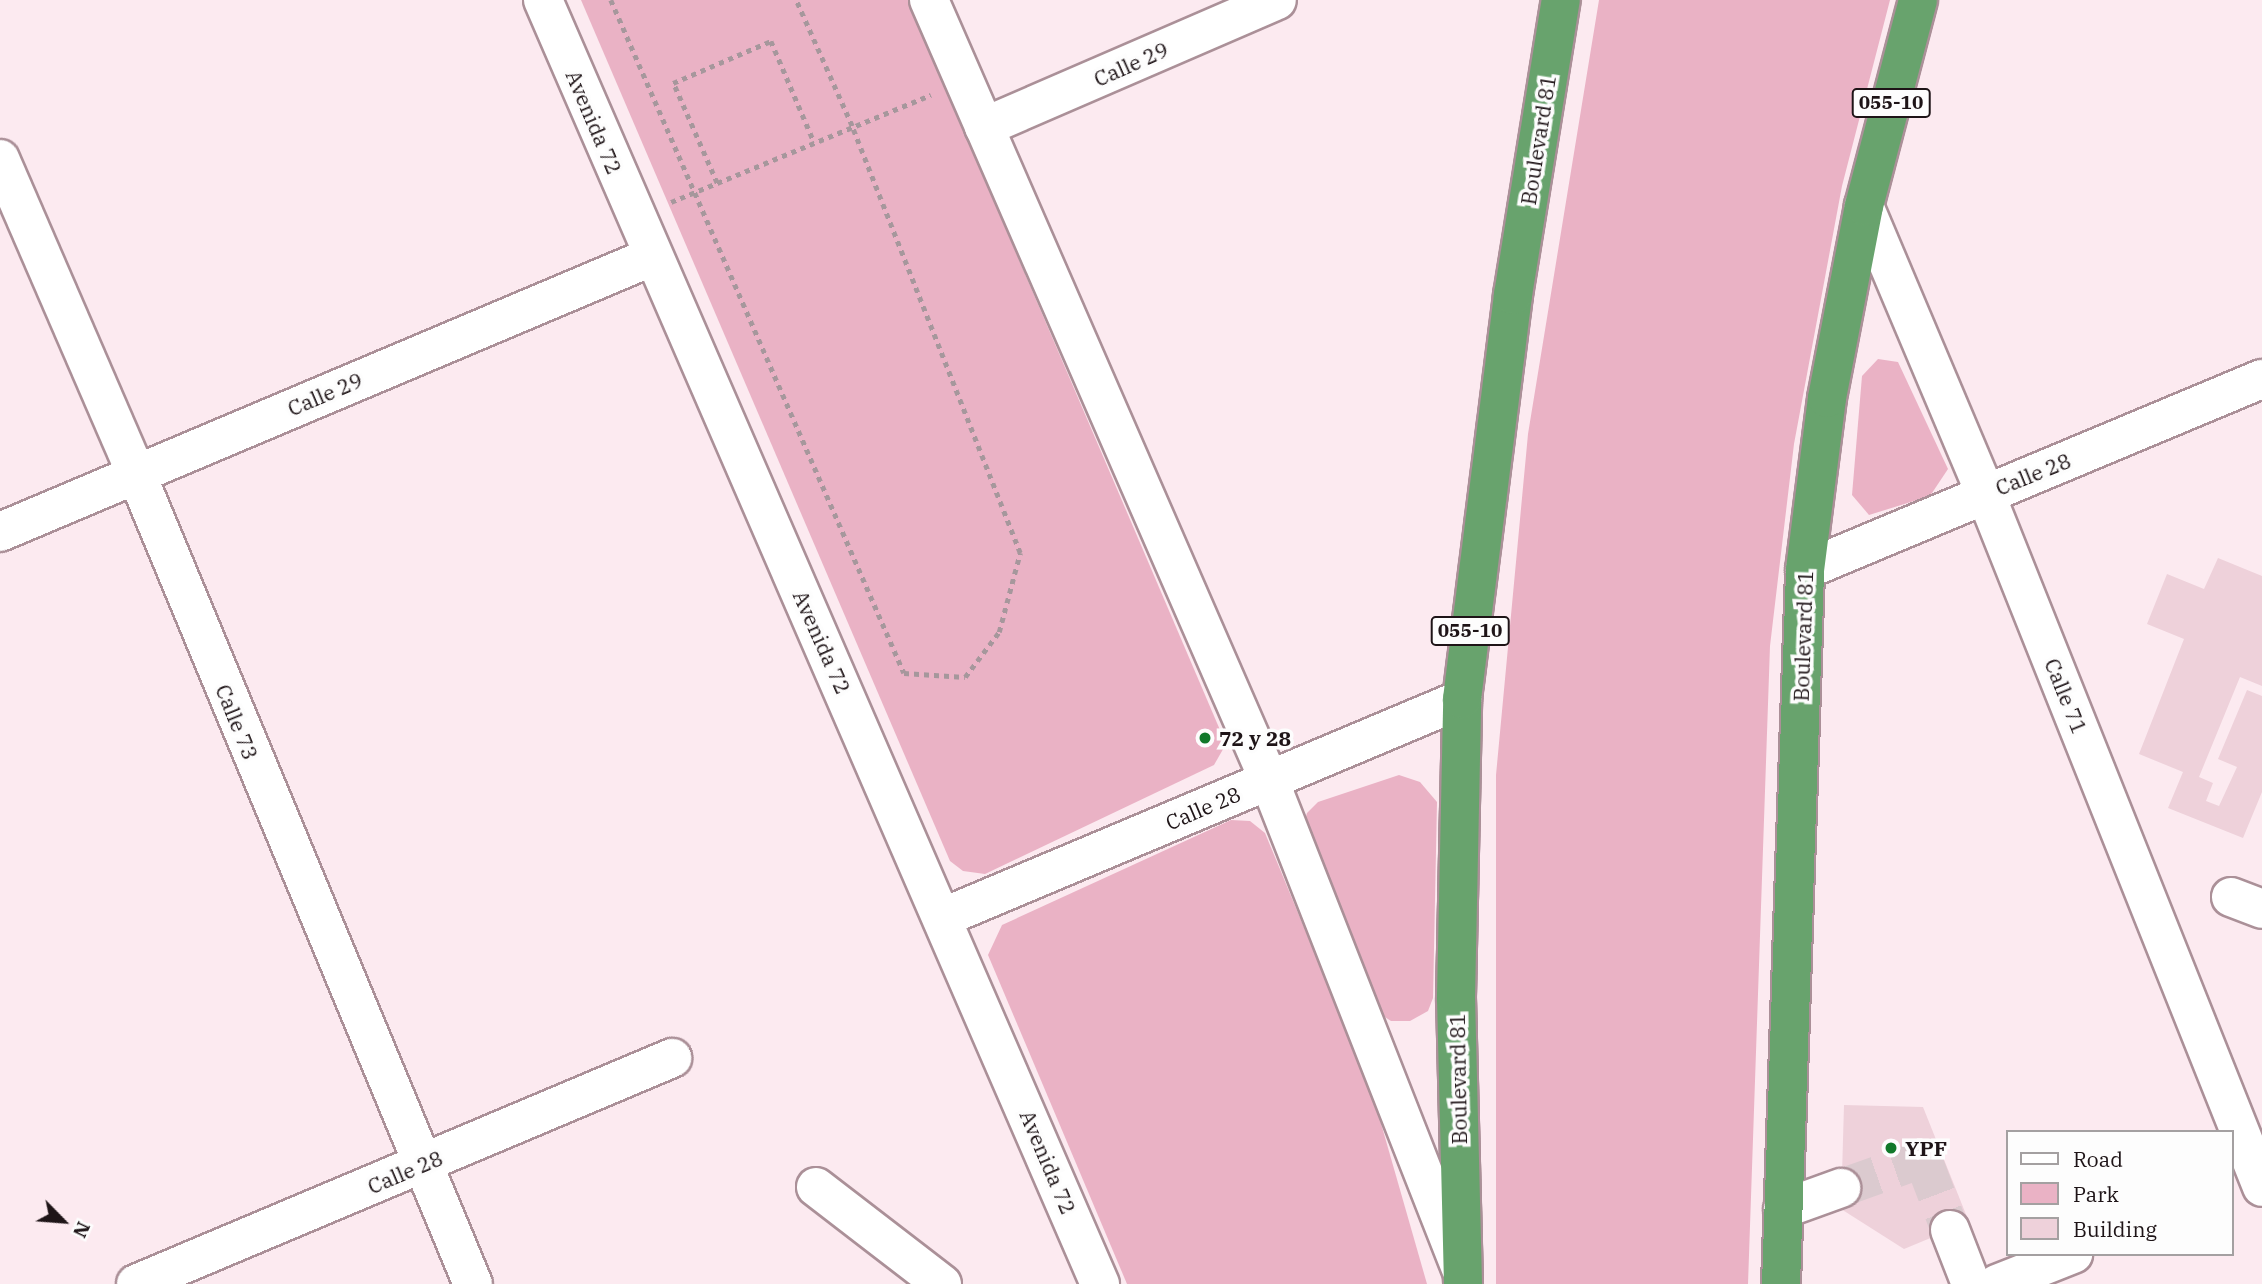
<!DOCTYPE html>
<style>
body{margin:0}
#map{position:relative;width:2262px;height:1284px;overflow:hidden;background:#fceaf0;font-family:"IBM Plex Serif",serif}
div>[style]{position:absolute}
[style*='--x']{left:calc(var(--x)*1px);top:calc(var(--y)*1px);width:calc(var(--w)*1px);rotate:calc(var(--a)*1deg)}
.green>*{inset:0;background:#eab2c5}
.building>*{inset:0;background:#eed1da}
.minor-tunnel>*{height:38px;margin-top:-19px;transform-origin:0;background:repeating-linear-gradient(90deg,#dbcacf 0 38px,transparent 0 57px)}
.path>*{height:4.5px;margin-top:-2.25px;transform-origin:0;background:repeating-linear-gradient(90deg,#a6979c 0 5px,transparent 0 10px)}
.roads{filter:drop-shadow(2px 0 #ab9098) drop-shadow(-2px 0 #ab9098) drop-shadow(0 2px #ab9098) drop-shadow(0 -2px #ab9098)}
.minor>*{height:38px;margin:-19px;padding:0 19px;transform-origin:19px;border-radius:19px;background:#fff}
.highway>*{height:38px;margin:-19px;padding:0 19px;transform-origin:19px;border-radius:19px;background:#68a36d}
.dots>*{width:19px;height:19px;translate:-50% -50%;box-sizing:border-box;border:4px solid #fdfdfd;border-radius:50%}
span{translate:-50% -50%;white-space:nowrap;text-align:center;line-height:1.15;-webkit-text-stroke:7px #fdfdfd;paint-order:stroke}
.shield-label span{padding:2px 5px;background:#fdfdfd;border:2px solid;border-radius:5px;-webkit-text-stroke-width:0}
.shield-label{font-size:19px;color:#1e1417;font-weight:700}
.street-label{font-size:21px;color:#1e1417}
.poi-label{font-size:21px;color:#1e1417;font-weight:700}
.left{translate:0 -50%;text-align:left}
.legend{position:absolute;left:2006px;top:1130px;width:228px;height:126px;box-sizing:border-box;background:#fdfdfd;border:2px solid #a4a0a1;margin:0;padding:9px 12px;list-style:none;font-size:21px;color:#1e1417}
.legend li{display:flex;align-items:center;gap:14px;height:35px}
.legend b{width:35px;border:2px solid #a4a0a1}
.north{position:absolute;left:28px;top:1186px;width:70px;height:70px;-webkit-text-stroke:5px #fdfdfd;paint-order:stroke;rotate:115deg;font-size:19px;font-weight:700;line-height:28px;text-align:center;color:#1e1417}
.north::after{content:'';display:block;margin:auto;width:24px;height:32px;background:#1e1417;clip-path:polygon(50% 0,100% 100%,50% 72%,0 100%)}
</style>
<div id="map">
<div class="green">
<i style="clip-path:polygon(581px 0,908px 0,1226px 744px,1214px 765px,985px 874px,963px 871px,950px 861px)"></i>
<i style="clip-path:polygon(1599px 0,1890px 0,1842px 186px,1794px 444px,1770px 646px,1748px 1284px,1496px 1284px,1496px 775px,1528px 434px)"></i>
<i style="clip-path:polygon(1878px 359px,1898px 362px,1948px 469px,1930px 496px,1869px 515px,1852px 495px,1862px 376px)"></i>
<i style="clip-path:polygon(1399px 775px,1420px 782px,1437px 802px,1433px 998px,1428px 1011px,1410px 1021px,1391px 1021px,1374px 1010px,1301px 834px,1307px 813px,1318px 802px)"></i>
<i style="clip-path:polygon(1231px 820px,1250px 821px,1265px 833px,1372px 1092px,1427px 1284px,1127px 1284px,988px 955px,1002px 925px)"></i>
</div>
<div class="building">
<i style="clip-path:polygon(2218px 558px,2262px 576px,2262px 686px,2240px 677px,2199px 777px,2213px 783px,2206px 801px,2219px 806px,2237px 767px,2218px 759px,2247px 690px,2262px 696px,2262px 792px,2243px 838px,2168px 808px,2183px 772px,2139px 754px,2184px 639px,2147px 624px,2167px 574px,2204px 589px)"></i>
<i style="clip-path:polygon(1844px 1105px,1923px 1107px,1969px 1222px,1904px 1249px,1841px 1209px)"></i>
</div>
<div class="minor-tunnel">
<i style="--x:1841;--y:1188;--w:87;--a:-19.5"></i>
<i style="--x:1923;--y:1159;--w:76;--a:69.2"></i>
</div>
<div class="path">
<i style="--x:611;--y:0;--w:734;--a:66.47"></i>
<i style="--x:904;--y:673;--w:61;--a:3.8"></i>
<i style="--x:965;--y:677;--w:56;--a:-52.9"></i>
<i style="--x:999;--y:632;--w:82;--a:-75.1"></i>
<i style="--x:1020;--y:553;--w:459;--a:-111.5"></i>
<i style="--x:852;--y:126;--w:138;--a:-114"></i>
<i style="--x:717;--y:183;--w:109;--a:-113.7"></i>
<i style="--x:673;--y:83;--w:107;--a:-23.2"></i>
<i style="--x:771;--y:41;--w:110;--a:66.9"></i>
<i style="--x:671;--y:202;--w:281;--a:-22.4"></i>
</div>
<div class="roads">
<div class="minor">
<i style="--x:543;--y:0;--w:1400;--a:66.55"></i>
<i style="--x:929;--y:0;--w:851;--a:66.45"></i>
<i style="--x:1269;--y:780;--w:525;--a:68.56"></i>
<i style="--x:984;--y:127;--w:319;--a:-23.4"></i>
<i style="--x:0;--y:159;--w:342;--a:66.6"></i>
<i style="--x:136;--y:473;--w:878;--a:67.44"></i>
<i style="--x:1864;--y:206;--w:311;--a:67.1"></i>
<i style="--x:1985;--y:493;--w:747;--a:68.24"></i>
<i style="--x:0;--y:532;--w:707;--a:-22.9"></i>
<i style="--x:1805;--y:570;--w:495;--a:-22.7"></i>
<i style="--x:2231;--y:897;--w:33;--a:21"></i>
<i style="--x:944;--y:917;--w:562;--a:-22.82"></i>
<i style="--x:816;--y:1187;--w:159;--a:37.6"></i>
<i style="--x:1783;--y:1209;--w:62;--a:-19.9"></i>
<i style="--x:1950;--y:1230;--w:58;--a:68.7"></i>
<i style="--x:136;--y:1284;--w:582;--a:-22.86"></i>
<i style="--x:1997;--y:1284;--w:82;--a:-21.5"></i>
</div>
<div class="highway">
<i style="--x:1463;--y:1284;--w:287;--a:-91.4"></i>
<i style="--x:1456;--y:997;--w:298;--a:-88.8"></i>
<i style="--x:1462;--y:699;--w:407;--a:-82.8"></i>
<i style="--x:1513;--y:295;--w:299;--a:-80.8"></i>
<i style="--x:1781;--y:1284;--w:714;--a:-88.07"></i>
<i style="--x:1805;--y:570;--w:173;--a:-82.7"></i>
<i style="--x:1827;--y:398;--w:196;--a:-79.1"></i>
<i style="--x:1864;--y:206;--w:213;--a:-75.3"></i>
</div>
</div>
<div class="dots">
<i style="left:1205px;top:738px;background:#11782a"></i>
<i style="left:1891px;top:1148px;background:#11782a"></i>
</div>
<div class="shield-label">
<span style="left:1891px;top:103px">055-10</span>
<span style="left:1470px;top:631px">055-10</span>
</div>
<div class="street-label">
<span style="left:1131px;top:64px;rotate:-24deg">Calle 29</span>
<span style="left:594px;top:122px;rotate:67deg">Avenida 72</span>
<span style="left:1538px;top:140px;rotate:-81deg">Boulevard 81</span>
<span style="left:325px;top:394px;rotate:-23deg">Calle 29</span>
<span style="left:2033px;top:474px;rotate:-22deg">Calle 28</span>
<span style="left:1803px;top:636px;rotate:-88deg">Boulevard 81</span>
<span style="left:822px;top:642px;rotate:66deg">Avenida 72</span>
<span style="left:2066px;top:696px;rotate:68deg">Calle 71</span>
<span style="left:237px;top:722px;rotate:68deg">Calle 73</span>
<span style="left:1203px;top:808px;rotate:-23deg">Calle 28</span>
<span style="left:1458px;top:1079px;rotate:-91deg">Boulevard 81</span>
<span style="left:1048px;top:1162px;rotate:67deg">Avenida 72</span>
<span style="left:405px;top:1172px;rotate:-23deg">Calle 28</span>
</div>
<div class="poi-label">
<span class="left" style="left:1219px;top:738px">72 y 28</span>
<span class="left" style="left:1905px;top:1148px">YPF</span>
</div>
<ul class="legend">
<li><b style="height:9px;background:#fff"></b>Road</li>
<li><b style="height:19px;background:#eab2c5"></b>Park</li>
<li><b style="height:19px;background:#eed1da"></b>Building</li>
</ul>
<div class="north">N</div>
</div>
